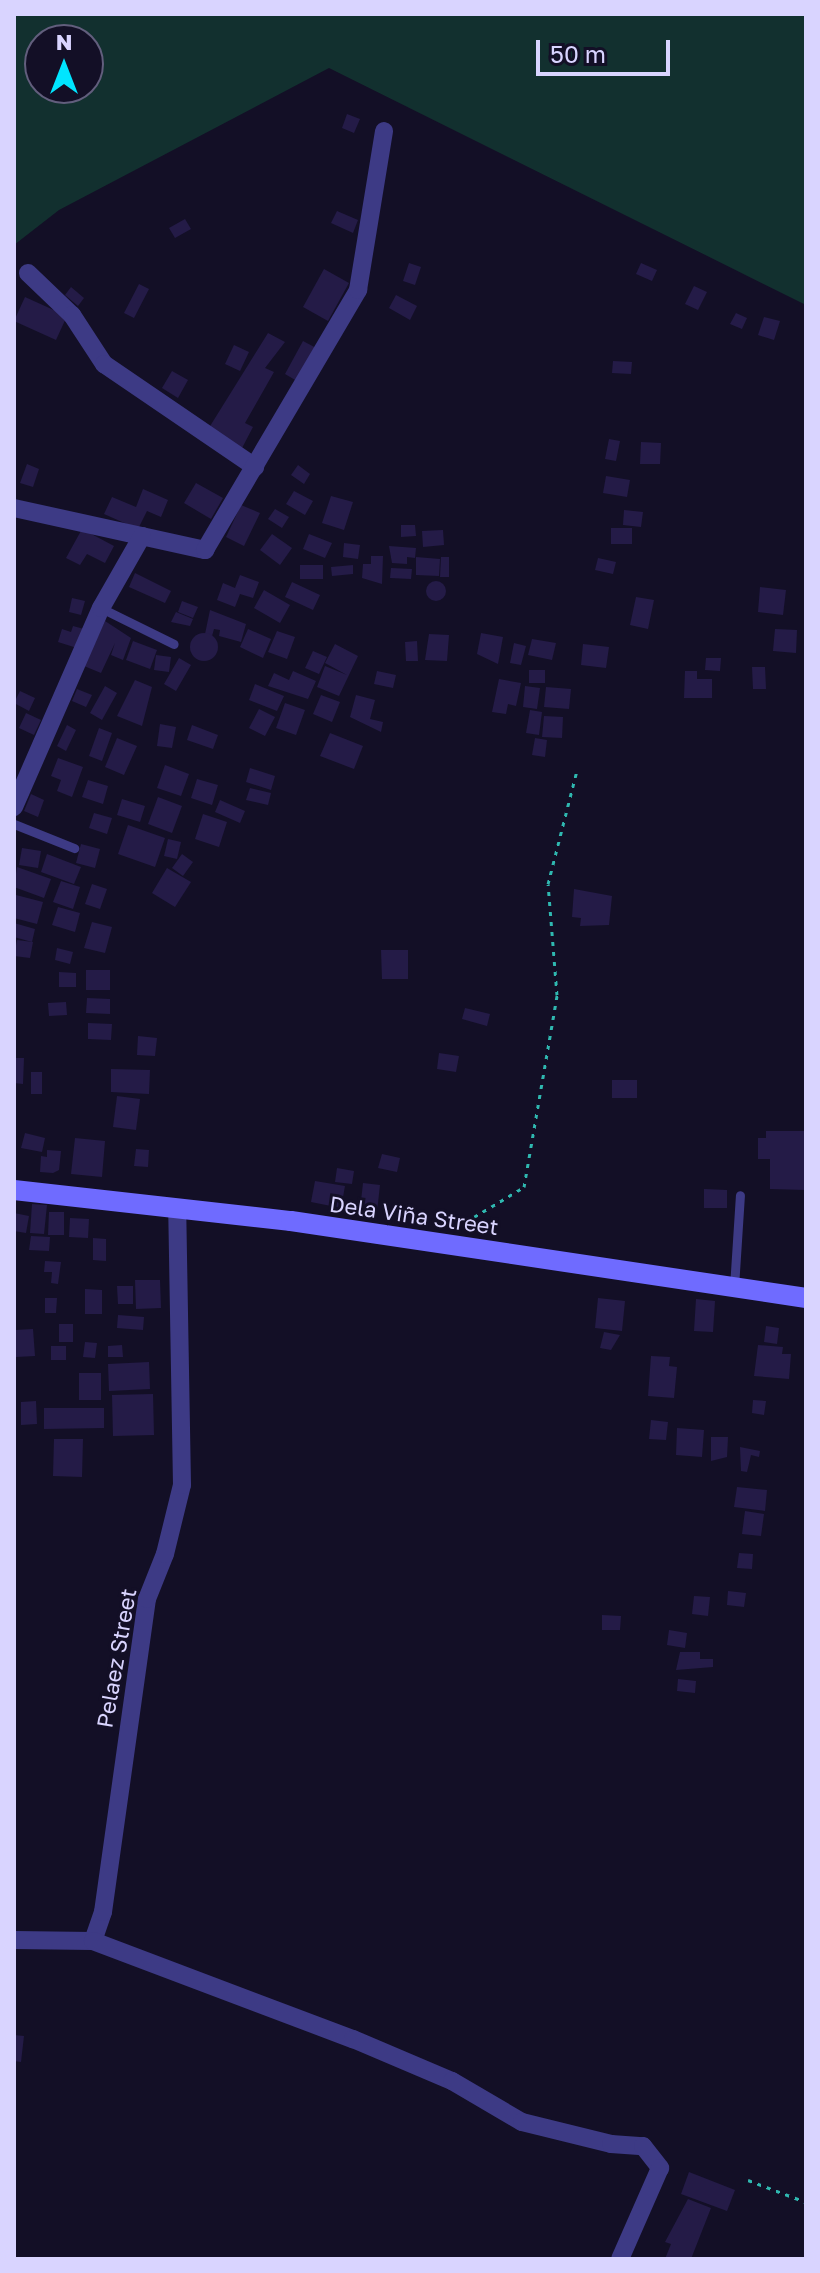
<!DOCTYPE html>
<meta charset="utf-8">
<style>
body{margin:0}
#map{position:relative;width:820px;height:2273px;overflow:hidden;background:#130f26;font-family:"Golos Text",sans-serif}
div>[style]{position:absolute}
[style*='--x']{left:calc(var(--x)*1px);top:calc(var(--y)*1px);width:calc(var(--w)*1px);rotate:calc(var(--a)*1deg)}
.green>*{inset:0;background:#12302f}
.building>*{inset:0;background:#241b47}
.round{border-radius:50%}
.path>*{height:3px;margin-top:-1.5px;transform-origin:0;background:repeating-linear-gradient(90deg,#2fb8b0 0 4px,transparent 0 10px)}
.lane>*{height:9px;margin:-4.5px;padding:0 4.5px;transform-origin:4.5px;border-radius:4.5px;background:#3d3a85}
.street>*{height:18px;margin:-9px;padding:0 9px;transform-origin:9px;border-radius:9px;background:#3d3a85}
.secondary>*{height:20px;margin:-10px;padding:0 10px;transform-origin:10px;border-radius:10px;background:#6f6bff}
span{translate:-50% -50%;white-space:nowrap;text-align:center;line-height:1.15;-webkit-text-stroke:6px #130f26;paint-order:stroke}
.street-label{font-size:22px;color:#d9d4ff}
.frame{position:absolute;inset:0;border:16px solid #d9d4ff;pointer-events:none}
.north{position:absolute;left:24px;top:24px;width:80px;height:80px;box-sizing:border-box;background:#130f26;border:2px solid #625e7d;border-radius:50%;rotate:0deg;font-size:22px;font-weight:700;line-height:32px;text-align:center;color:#d9d4ff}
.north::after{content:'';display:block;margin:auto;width:28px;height:36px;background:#00e5ff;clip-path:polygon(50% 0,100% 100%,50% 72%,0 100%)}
.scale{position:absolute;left:536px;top:40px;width:134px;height:36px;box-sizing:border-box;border:4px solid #d9d4ff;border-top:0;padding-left:10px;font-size:24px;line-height:28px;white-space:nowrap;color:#d9d4ff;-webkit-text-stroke:6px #130f26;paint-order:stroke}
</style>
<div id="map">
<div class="green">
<i style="clip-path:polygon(evenodd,14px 14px,806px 14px,806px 305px,329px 68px,59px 210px,14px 245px,14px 14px,40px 40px,88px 40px,88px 88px,40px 88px,40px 40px)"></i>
</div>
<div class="building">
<i style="clip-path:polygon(347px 114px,360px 119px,354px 133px,342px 128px)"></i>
<i style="clip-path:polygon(337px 211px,358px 220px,353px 233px,331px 223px)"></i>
<i style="clip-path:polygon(185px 219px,191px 229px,175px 238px,169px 228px)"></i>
<i style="clip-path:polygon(409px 263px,421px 267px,415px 285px,403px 281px)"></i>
<i style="clip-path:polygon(641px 263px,657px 270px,652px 281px,636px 274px)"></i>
<i style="clip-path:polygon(324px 269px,349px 283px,328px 321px,303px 307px)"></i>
<i style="clip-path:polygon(139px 284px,149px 289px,134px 318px,124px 313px)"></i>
<i style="clip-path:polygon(694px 286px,707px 292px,698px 310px,685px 304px)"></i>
<i style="clip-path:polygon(71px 287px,84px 298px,78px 306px,65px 295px)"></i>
<i style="clip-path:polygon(396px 295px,417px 306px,410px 320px,389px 308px)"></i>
<i style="clip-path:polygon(25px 297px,67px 316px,56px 340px,14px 321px)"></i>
<i style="clip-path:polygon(736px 313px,747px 318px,742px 329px,730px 324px)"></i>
<i style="clip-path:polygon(764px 317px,780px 321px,774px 340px,758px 335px)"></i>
<i style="clip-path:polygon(268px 333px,285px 342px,265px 368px,274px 372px,245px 423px,253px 427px,241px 450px,207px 431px)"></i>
<i style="clip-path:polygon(303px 341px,320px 350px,302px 384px,285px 374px)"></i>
<i style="clip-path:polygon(234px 345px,249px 352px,240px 371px,225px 364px)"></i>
<i style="clip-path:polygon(613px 361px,632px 362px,631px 374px,612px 373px)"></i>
<i style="clip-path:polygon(172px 371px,188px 380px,178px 398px,162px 388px)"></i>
<i style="clip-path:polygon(609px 439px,620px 441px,616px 461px,605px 459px)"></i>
<i style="clip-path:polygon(641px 442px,661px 443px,660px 464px,640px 464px)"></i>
<i style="clip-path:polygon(27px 464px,39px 469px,33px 487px,20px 483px)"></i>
<i style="clip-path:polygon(298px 465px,310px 474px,304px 484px,291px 475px)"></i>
<i style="clip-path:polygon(606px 476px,630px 480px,627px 497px,603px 493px)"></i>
<i style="clip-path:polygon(196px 483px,223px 498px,211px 519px,184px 503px)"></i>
<i style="clip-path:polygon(143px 489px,168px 500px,161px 517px,147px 511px,138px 529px,104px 514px,112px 497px,136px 507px)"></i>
<i style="clip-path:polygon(294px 491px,313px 501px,305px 515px,286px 504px)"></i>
<i style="clip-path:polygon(331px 496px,353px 502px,344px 530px,322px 523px)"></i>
<i style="clip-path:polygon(241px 505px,260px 513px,244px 546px,226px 537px)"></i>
<i style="clip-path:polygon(275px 509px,289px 517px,282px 528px,268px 519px)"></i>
<i style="clip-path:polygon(624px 510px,643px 512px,641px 527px,623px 525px)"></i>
<i style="clip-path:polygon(401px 525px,415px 525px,416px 536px,401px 537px)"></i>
<i style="clip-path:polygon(611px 528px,632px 528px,632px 544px,611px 544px)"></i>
<i style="clip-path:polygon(82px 529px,114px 546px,105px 563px,87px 554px,80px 565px,66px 558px)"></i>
<i style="clip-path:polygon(443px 530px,444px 545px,423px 547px,422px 531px)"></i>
<i style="clip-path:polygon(272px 534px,292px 548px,280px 565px,260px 550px)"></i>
<i style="clip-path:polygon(309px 534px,332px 543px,325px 558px,303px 549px)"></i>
<i style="clip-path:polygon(344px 543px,360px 545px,358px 559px,343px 557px)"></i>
<i style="clip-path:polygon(389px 546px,416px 548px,415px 558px,407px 557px,407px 564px,392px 563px)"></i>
<i style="clip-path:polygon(371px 556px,383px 556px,382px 584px,362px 578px,363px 564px,371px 564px)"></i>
<i style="clip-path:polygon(416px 557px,440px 559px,439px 576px,416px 575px)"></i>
<i style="clip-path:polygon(441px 557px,449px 557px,449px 577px,440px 577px)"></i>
<i style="clip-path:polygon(598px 558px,616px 562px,613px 574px,595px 570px)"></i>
<i style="clip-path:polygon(300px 565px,323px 565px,323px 579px,300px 579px)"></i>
<i style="clip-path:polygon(353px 565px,353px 574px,332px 576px,331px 567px)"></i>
<i style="clip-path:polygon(391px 568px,412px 569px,411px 579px,390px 578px)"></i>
<i style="clip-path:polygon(135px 573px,171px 591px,165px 603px,129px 587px)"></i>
<i style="clip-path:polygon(240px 575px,259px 582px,253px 598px,240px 594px,235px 607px,217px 600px,223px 583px,235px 588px)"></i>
<i class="round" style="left:426px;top:581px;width:20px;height:20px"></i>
<i style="clip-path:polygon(292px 582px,320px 595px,313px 610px,285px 597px)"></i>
<i style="clip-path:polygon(760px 587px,786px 590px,783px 615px,758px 612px)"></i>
<i style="clip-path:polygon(264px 590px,290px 605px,280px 623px,254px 608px)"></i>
<i style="clip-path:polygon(636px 597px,654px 600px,648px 629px,630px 625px)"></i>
<i style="clip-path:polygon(72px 598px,85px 601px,81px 615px,69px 612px)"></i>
<i style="clip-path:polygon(182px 601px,198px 607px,193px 618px,178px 612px)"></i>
<i style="clip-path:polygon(210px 610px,246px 624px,241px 642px,219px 636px,220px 630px,214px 629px,212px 636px,205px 634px)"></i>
<i style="clip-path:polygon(176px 612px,193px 619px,190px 626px,171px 622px)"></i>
<i style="clip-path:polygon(105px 621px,131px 638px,123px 660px,111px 655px,115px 643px,101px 673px,84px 666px)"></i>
<i style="clip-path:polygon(73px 626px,84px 629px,77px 648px,58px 642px,62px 629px,71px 632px)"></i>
<i style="clip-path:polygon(248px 629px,271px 639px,263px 658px,240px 647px)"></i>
<i style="clip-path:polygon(775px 629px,797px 630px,796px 653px,773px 651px)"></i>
<i style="clip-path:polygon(277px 631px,295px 637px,287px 659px,268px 652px)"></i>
<i class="round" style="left:190px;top:633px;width:28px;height:28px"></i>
<i style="clip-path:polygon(481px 633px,503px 637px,498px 664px,477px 654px)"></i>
<i style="clip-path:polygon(429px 634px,449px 635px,447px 661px,425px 660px)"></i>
<i style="clip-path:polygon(532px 639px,556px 643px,552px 660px,528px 655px)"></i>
<i style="clip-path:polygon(133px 641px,157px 650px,150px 669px,126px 660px)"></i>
<i style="clip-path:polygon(417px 641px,418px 661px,406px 661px,405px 642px)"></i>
<i style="clip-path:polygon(514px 643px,526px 646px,521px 665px,510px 663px)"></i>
<i style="clip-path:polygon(335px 644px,358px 656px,339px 696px,317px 687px,325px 666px,347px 675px,325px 663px)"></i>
<i style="clip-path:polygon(583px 644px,609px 647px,606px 668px,581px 665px)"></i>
<i style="clip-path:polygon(313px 651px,327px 657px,319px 674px,305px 668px)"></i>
<i style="clip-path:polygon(156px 655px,171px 657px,169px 672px,154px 670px)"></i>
<i style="clip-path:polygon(179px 658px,191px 665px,176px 691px,164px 684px)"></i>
<i style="clip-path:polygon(706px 658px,721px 658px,720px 671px,705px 670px)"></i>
<i style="clip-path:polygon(752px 667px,765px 667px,766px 689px,753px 689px)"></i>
<i style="clip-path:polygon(529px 670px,545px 670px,545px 683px,529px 683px)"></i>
<i style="clip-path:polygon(293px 671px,316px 681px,308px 699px,268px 686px,274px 673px,289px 680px)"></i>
<i style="clip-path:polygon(377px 671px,396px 675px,393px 688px,374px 684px)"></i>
<i style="clip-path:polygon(685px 671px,697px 671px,697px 679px,712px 679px,712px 698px,684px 698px)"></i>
<i style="clip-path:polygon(499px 679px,521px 683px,516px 706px,508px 704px,506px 714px,492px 712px)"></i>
<i style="clip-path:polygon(135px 680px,152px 687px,142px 726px,117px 716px)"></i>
<i style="clip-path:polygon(255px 684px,284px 696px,277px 711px,249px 700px)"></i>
<i style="clip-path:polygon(105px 686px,117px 693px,102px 720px,90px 713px)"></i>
<i style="clip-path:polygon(525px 686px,540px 688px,537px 709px,523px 707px)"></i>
<i style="clip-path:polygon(546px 687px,571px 689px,569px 709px,544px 707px)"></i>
<i style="clip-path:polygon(77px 689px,92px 695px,86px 707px,72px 701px)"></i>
<i style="clip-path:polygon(20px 691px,35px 698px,29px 711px,14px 703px)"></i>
<i style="clip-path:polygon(321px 695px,340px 702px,332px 722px,313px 714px)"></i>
<i style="clip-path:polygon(356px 695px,375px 700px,370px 719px,383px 722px,381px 732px,350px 717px)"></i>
<i style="clip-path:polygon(285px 703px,305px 710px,296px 735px,276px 728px)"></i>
<i style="clip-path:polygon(259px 709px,275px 717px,265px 736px,249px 728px)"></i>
<i style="clip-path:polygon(530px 710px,542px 712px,539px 735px,526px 733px)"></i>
<i style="clip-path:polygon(26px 713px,41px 720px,34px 735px,19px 728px)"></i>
<i style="clip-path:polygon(544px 716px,563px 717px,562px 738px,542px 737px)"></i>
<i style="clip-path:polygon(160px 724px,176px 727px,172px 748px,157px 746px)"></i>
<i style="clip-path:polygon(67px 725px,76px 730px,66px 751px,57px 746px)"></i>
<i style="clip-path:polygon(192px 725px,218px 735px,213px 749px,187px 740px)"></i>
<i style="clip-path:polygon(99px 728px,112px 733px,102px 761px,89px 756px)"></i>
<i style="clip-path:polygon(330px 733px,363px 746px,354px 769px,320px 756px)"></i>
<i style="clip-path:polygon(117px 738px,137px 746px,124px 775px,105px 767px)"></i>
<i style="clip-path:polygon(535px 738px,547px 740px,545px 757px,532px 755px)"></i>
<i style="clip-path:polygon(58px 758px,83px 767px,72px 797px,57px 791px,61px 780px,51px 776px)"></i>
<i style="clip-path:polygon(165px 765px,189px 774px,181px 796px,157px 788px)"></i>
<i style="clip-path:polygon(250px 768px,275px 776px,271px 790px,246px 782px)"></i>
<i style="clip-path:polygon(197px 779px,218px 785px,212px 805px,191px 798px)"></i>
<i style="clip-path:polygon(88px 780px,108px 786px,103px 804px,82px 797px)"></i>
<i style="clip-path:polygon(250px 788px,271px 793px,268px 805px,246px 800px)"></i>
<i style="clip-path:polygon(31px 794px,44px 800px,38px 817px,24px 811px)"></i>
<i style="clip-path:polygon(158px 797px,182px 806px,172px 833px,148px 824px)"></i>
<i style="clip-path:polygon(122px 799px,145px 806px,140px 822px,117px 815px)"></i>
<i style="clip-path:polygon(220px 800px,245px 811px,240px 823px,215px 812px)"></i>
<i style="clip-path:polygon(94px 813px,112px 818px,107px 834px,89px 828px)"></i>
<i style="clip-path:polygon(203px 814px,227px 822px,219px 847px,195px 839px)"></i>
<i style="clip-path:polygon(128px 825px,165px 838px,155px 867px,118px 854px)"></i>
<i style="clip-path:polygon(168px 839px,181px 842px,177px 859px,164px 856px)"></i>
<i style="clip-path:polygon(81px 844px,100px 849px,95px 868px,76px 863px)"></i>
<i style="clip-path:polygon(22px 848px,41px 851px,38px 868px,19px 865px)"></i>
<i style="clip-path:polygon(47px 854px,81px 867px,74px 884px,41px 872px)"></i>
<i style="clip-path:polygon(182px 854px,193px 862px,183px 876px,172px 868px)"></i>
<i style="clip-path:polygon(17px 867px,51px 879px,44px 898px,14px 887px)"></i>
<i style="clip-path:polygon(167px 868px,191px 882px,175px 907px,152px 893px)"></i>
<i style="clip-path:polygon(61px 881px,80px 887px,73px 909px,53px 902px)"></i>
<i style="clip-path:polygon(92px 884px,107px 889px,100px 909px,85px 904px)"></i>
<i style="clip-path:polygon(574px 889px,612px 896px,609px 925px,580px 926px,581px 918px,572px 917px)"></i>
<i style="clip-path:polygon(16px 895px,43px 902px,37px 924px,14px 918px)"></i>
<i style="clip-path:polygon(58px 907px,80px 913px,75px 932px,52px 925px)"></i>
<i style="clip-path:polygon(92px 922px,112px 927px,105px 953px,84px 948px)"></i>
<i style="clip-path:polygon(14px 923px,35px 929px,32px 942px,14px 937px)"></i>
<i style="clip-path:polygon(17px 940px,33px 942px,30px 958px,14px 956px)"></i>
<i style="clip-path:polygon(57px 948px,73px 952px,70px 964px,55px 960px)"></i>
<i style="clip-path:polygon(381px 950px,408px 950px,408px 979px,382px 979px)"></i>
<i style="clip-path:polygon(86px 970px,110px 970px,110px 990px,86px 990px)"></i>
<i style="clip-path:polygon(59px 972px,76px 973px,76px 987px,59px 987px)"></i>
<i style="clip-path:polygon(87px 998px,110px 999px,110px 1014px,86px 1013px)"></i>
<i style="clip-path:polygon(66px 1002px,67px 1015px,49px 1016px,48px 1003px)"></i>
<i style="clip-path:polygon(465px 1008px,490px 1014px,487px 1026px,462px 1019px)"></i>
<i style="clip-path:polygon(88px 1023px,112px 1024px,111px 1040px,88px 1039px)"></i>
<i style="clip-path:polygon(138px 1036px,157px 1038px,155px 1056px,137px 1055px)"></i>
<i style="clip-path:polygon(439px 1053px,459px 1056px,456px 1072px,437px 1069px)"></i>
<i style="clip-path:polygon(14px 1058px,24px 1058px,23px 1084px,14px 1083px)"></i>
<i style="clip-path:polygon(111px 1069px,150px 1070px,149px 1094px,111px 1092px)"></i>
<i style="clip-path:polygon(31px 1072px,42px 1072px,42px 1094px,31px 1094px)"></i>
<i style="clip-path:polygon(612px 1080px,637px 1080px,637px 1098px,612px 1098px)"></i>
<i style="clip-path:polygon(117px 1096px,140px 1099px,136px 1130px,113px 1127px)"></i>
<i style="clip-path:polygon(766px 1131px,806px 1131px,806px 1190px,770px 1189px,770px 1159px,758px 1159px,758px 1138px,766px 1138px)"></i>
<i style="clip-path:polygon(25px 1133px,45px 1138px,42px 1152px,21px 1148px)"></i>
<i style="clip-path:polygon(75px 1138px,105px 1141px,102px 1177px,71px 1174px)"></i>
<i style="clip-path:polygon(136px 1149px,149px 1150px,148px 1167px,134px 1166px)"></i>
<i style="clip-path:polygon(47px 1150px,61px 1151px,59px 1170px,53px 1173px,40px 1172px,41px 1156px,47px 1157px)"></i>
<i style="clip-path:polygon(382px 1154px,400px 1158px,397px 1172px,378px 1168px)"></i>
<i style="clip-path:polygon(337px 1168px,354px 1171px,352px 1184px,335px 1182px)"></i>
<i style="clip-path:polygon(315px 1181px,345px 1186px,341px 1208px,311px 1202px)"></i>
<i style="clip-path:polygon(363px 1183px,380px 1185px,377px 1212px,360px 1210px)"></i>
<i style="clip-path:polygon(704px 1189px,727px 1190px,727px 1208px,704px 1208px)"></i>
<i style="clip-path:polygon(32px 1204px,47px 1205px,44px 1234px,30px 1233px)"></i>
<i style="clip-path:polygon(49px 1212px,64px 1212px,64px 1235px,48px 1235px)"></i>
<i style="clip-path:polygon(14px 1213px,29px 1216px,26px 1233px,14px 1231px)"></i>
<i style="clip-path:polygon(70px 1218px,89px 1219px,88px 1238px,69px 1237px)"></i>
<i style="clip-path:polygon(31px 1236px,50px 1237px,49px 1251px,29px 1250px)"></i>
<i style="clip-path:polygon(93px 1238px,106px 1239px,106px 1261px,93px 1260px)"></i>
<i style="clip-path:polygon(45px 1261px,61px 1262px,58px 1284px,51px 1283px,52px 1272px,44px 1272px)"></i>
<i style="clip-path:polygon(135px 1280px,160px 1280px,161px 1308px,136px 1309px)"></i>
<i style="clip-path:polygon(117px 1286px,133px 1286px,133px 1304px,118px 1304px)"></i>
<i style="clip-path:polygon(85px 1289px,102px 1290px,102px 1314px,85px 1314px)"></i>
<i style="clip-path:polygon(45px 1298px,57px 1298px,56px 1313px,45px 1313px)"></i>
<i style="clip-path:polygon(598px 1298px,625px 1301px,622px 1331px,595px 1328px)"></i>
<i style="clip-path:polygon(696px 1299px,715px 1301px,713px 1332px,694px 1331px)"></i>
<i style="clip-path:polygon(118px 1315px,144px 1317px,143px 1330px,117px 1328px)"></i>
<i style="clip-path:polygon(59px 1324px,73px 1324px,73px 1342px,59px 1342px)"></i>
<i style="clip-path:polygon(766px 1326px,779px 1328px,777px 1344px,764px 1342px)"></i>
<i style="clip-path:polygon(33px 1329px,35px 1356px,16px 1357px,15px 1330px)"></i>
<i style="clip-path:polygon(604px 1332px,620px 1335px,611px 1350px,600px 1348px)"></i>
<i style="clip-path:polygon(85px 1342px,97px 1343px,95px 1358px,83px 1357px)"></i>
<i style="clip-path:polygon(122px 1345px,123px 1357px,108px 1357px,108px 1346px)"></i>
<i style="clip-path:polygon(758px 1345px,783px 1347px,782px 1354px,791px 1354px,789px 1379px,754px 1376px)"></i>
<i style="clip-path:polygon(51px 1346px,66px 1346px,66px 1360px,51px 1360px)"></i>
<i style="clip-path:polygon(651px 1356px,670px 1357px,669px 1366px,677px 1367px,674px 1398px,648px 1396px)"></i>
<i style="clip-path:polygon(149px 1362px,150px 1389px,109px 1391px,108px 1364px)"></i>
<i style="clip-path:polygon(79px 1373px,101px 1373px,101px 1400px,79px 1400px)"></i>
<i style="clip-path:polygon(153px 1394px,154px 1435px,113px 1436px,112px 1395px)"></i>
<i style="clip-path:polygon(753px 1400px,766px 1401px,764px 1415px,752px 1413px)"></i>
<i style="clip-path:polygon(36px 1401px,37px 1424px,21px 1425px,21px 1402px)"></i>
<i style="clip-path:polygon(44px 1408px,104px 1408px,104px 1428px,44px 1429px)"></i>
<i style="clip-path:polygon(651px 1420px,668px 1422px,666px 1440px,649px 1439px)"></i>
<i style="clip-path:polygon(677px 1428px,704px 1430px,702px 1457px,676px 1455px)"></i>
<i style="clip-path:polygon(711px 1437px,728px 1437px,727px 1457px,711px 1461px)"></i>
<i style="clip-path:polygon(54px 1439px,83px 1439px,82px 1477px,53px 1476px)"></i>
<i style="clip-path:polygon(740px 1447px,760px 1451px,759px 1457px,751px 1455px,747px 1472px,741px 1471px)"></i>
<i style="clip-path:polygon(737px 1487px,767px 1490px,765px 1511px,734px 1507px)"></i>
<i style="clip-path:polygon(745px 1511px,764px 1514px,761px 1536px,742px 1534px)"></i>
<i style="clip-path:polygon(739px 1553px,753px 1554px,752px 1569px,737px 1568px)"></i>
<i style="clip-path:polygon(728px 1591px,746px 1593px,744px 1607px,727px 1605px)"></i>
<i style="clip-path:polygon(694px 1596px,710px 1597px,708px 1616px,692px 1614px)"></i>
<i style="clip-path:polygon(602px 1615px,621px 1616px,620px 1630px,602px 1630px)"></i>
<i style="clip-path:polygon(669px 1630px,687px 1633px,685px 1648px,667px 1645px)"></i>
<i style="clip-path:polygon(680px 1652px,700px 1652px,700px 1659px,713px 1659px,713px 1667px,676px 1670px)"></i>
<i style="clip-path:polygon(678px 1679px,696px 1681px,695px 1693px,677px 1691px)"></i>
<i style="clip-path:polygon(14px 2035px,24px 2036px,21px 2062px,14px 2061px)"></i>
<i style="clip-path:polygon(689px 2172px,735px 2190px,727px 2211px,681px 2194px)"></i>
<i style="clip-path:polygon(688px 2199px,711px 2208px,691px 2259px,665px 2259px,671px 2244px,665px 2242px)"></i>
</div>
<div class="path">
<i style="--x:457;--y:1227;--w:78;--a:-30.8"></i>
<i style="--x:524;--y:1187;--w:195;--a:-80.2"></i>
<i style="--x:557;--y:995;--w:111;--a:-94.6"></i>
<i style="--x:548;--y:884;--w:118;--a:-75.7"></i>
<i style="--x:748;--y:2180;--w:62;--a:20.8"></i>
</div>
<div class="lane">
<i style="--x:101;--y:608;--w:81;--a:26.3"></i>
<i style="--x:14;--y:824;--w:65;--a:21.8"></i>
<i style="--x:734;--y:1287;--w:92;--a:-86.3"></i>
</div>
<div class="street">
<i style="--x:28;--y:273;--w:61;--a:43.7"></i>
<i style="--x:72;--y:315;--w:59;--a:56.9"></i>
<i style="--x:104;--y:364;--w:183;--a:34.3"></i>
<i style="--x:14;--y:508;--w:196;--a:12.4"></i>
<i style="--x:205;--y:550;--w:302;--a:-59.5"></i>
<i style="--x:358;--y:290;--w:161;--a:-80.7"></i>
<i style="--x:14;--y:807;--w:217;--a:-66.4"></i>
<i style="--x:101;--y:608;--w:83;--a:-60.3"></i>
<i style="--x:14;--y:1940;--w:79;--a:0.7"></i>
<i style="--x:93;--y:1941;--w:31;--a:-71"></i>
<i style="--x:103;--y:1912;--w:316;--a:-82"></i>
<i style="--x:147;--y:1599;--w:48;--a:-68.2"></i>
<i style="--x:165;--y:1554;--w:71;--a:-76.2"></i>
<i style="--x:182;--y:1485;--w:276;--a:-91"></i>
<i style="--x:93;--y:1941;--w:278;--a:20.7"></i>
<i style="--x:353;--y:2039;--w:108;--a:23"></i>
<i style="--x:452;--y:2081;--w:81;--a:30.4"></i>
<i style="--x:522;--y:2122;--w:92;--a:13.9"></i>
<i style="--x:611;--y:2144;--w:32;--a:4"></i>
<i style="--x:643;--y:2146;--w:28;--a:52"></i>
<i style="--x:660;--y:2168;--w:99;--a:113.7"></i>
</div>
<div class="secondary">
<i style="--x:14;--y:1190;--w:279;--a:6.4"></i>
<i style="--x:291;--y:1221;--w:521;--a:8.5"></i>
</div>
<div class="street-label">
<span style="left:414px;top:1215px;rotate:8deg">Dela Viña Street</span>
<span style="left:116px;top:1658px;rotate:-80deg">Pelaez Street</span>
</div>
<div class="frame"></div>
<div class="north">N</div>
<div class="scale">50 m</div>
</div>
